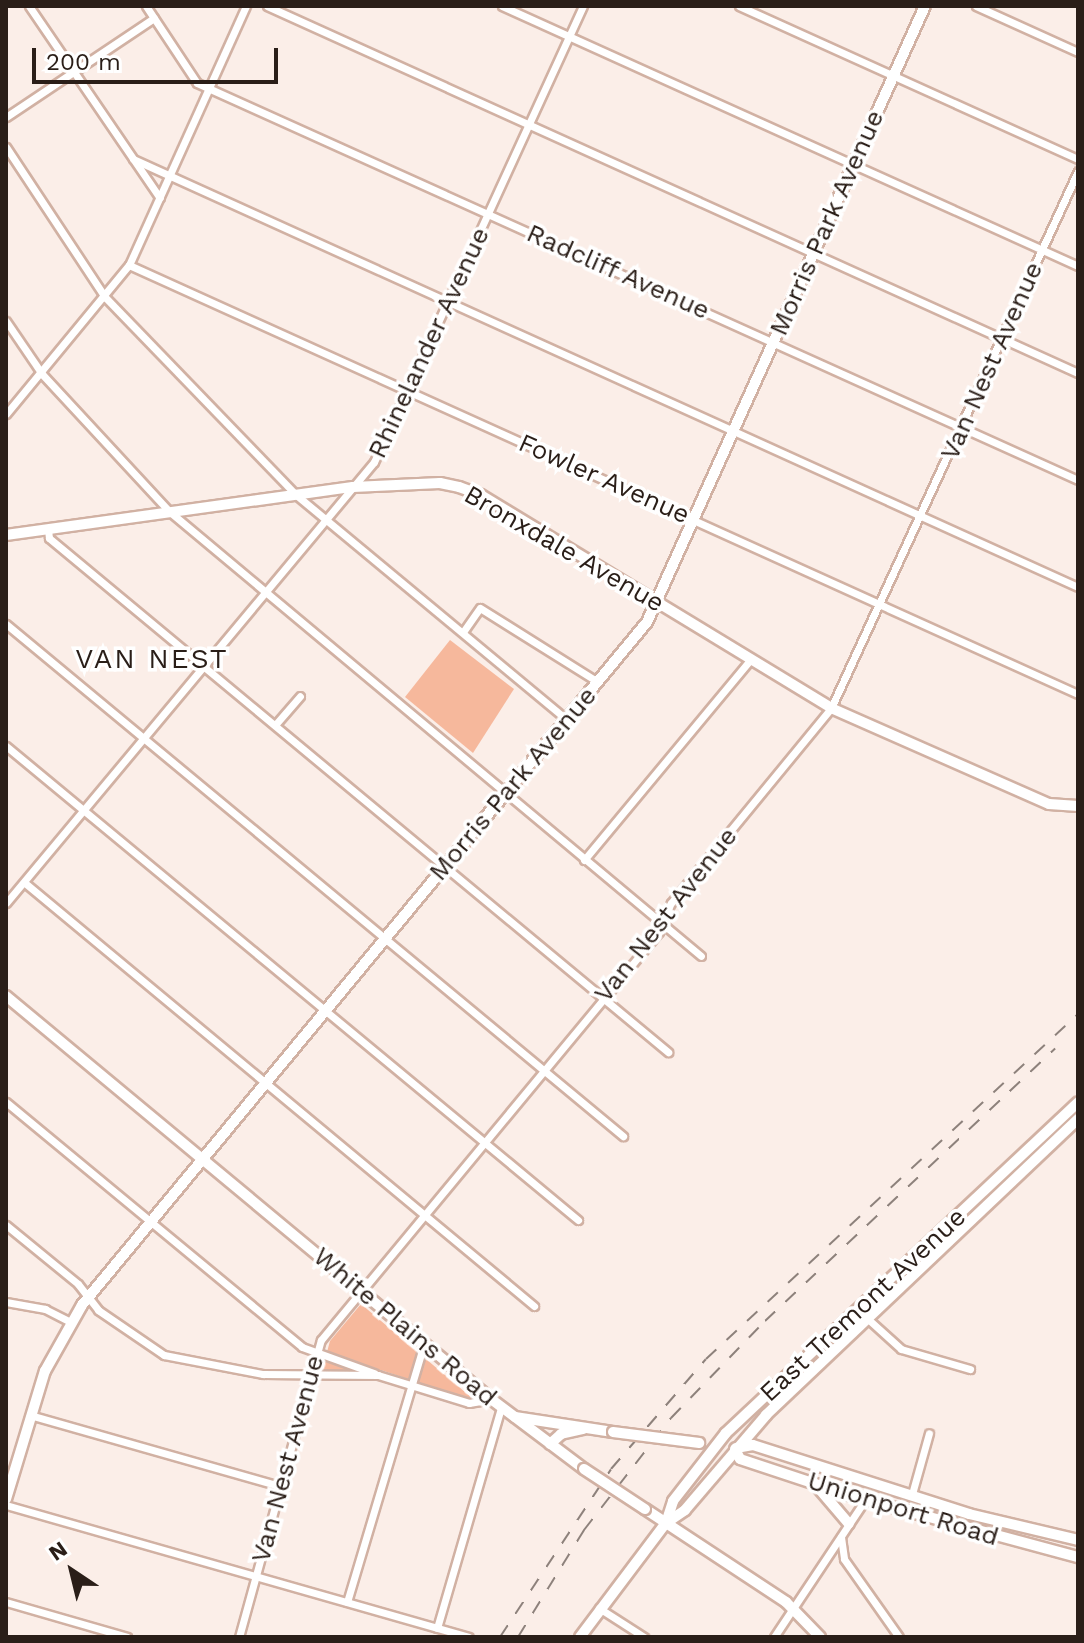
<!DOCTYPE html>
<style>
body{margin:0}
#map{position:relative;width:1084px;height:1643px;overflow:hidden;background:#fbeee8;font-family:"Work Sans",sans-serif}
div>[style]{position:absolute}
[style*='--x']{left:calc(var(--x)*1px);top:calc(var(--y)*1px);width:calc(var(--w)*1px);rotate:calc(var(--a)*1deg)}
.green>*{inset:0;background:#f6b89c}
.roads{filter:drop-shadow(2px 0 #d1b1a3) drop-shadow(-2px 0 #d1b1a3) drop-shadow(0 2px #d1b1a3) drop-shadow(0 -2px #d1b1a3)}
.street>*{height:7px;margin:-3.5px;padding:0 3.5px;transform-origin:3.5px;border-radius:3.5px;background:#fff}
.secondary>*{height:10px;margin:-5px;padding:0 5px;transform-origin:5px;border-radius:5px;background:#fff}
.rail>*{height:2px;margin-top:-1px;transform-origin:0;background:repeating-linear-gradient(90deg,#8d817b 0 14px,transparent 0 28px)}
.bridges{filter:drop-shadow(2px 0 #d1b1a3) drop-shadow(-2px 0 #d1b1a3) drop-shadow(0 2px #d1b1a3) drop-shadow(0 -2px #d1b1a3)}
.secondary-bridge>*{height:10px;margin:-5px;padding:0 5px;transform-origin:5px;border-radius:5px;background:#fff}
span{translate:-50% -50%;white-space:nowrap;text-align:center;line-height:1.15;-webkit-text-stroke:7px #fff;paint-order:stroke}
.street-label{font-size:26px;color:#2a1e18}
.neighbourhood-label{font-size:28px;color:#2a1e18;letter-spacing:2px}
.frame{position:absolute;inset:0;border:8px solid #2a1e18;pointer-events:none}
.north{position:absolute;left:32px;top:1531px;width:80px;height:80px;-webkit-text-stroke:6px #fff;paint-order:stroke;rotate:325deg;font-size:22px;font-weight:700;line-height:32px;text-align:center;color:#2a1e18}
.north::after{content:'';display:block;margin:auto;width:28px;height:36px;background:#2a1e18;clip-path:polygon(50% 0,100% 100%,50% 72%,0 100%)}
.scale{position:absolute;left:32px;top:48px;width:246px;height:36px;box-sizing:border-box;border:4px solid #2a1e18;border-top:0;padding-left:10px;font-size:24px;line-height:28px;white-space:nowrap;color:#2a1e18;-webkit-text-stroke:6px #fff;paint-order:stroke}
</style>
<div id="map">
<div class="green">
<i style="clip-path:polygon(450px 640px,514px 689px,473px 753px,405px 697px)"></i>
<i style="clip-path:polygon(361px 1304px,472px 1398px,471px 1400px,381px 1370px,322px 1370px,330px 1341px)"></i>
</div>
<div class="roads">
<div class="street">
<i style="--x:29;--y:6;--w:232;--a:55.7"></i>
<i style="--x:146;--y:6;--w:92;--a:56.5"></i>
<i style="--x:197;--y:83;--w:966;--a:24.26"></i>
<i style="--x:267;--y:6;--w:890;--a:24.35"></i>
<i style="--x:502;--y:6;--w:632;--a:24.29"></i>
<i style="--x:739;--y:6;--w:372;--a:24.3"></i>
<i style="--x:976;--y:6;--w:112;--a:24.3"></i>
<i style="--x:6;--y:117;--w:178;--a:-33.8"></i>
<i style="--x:6;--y:147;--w:180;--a:56.6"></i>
<i style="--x:105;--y:297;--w:274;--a:46"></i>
<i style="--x:295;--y:494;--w:354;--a:39.7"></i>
<i style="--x:133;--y:159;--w:1037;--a:24.37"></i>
<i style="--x:129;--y:265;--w:1041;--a:24.33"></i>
<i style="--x:6;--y:321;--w:64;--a:55.8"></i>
<i style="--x:42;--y:374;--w:188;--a:47.2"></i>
<i style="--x:170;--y:512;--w:692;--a:39.9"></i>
<i style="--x:6;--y:414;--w:193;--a:-50.5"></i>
<i style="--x:129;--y:265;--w:284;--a:-65.7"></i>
<i style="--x:48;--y:529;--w:9;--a:84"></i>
<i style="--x:49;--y:538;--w:805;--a:39.71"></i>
<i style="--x:6;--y:624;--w:802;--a:39.69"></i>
<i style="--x:463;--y:632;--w:29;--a:-55"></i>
<i style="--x:480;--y:608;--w:139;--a:32.1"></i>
<i style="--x:275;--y:725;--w:38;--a:-49"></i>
<i style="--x:6;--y:746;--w:743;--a:39.65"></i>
<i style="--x:584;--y:860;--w:261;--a:-50.3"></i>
<i style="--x:25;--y:883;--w:662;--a:39.73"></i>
<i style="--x:6;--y:903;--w:574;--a:-50.16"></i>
<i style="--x:374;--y:462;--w:502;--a:-65.38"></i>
<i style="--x:6;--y:1102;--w:384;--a:39.6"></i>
<i style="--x:302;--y:1347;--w:77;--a:19.9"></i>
<i style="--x:6;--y:1225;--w:93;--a:39.3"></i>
<i style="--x:78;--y:1284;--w:33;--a:52"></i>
<i style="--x:98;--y:1310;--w:80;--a:34.3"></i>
<i style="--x:164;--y:1355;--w:101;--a:10.9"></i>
<i style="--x:263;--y:1374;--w:115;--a:0.5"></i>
<i style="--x:378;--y:1375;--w:95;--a:17.1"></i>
<i style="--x:469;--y:1403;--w:22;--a:-10"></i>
<i style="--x:6;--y:1302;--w:40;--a:10"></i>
<i style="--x:45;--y:1309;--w:29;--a:27"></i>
<i style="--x:858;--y:1310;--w:58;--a:42.2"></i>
<i style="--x:901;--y:1349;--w:72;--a:16.2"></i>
<i style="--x:30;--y:1415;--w:262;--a:15.9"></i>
<i style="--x:912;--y:1494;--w:63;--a:-74.4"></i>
<i style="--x:6;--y:1505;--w:481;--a:15.9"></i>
<i style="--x:841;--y:1537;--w:22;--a:82"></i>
<i style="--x:844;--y:1559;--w:95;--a:54.8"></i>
<i style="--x:6;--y:1602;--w:126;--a:16.1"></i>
<i style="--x:347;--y:1602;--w:270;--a:-73.4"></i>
<i style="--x:599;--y:1608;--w:54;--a:32.8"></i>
<i style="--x:437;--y:1628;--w:230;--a:-73.8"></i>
<i style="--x:239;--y:1637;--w:308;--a:-74.6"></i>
<i style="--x:321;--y:1340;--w:530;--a:-50.36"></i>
<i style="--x:659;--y:932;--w:31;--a:-68"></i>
<i style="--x:671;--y:903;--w:252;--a:-50.6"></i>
<i style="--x:831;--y:708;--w:591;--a:-65.3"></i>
<i style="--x:774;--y:1637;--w:164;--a:-56.4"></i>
</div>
<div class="secondary">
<i style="--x:6;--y:535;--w:350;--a:-7.9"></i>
<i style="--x:353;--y:487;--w:87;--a:-2.6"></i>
<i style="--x:440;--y:483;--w:19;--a:12"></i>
<i style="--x:459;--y:487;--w:23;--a:20"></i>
<i style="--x:481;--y:495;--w:410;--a:31.3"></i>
<i style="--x:831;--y:708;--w:238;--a:23.8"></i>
<i style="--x:1049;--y:804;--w:29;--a:4"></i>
<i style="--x:6;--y:996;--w:631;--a:39.72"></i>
<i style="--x:491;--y:1399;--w:116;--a:37"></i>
<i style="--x:515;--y:1417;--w:99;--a:8.7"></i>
<i style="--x:550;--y:1444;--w:15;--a:-42"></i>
<i style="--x:561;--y:1434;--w:23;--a:-13"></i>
<i style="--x:736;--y:1448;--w:17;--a:-10"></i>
<i style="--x:753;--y:1445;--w:227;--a:17.7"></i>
<i style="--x:969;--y:1514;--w:112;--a:13.4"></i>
<i style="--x:735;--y:1449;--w:11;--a:63"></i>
<i style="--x:740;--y:1459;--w:121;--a:18.3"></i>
<i style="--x:855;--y:1497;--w:231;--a:15.1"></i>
<i style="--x:815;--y:1484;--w:52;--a:49.6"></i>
<i style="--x:6;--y:1499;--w:134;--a:-73.1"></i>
<i style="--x:45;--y:1371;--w:76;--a:-60.7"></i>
<i style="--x:82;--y:1305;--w:886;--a:-50.4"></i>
<i style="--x:647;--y:622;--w:676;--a:-65.71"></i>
<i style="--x:645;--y:1509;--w:169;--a:33.4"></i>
<i style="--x:786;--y:1602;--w:49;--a:45.8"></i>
<i style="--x:666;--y:1523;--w:23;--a:-72"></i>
<i style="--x:673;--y:1501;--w:86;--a:-52.1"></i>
<i style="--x:726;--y:1433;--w:483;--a:-43.2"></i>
<i style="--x:580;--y:1637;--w:143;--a:-53"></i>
<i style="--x:666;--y:1523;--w:23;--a:-34"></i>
<i style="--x:685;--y:1510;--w:125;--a:-49.5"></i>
<i style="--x:766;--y:1415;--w:430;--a:-43.5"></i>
</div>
</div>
<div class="rail">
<i style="--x:500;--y:1637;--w:201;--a:-56.5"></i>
<i style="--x:611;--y:1469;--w:145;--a:-49.2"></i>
<i style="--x:706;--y:1359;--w:507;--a:-42.84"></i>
<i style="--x:518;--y:1637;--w:126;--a:-58.3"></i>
<i style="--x:584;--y:1530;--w:142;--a:-52.2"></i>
<i style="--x:671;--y:1418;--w:135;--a:-45.9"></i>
<i style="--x:765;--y:1321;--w:398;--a:-43.2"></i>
</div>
<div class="bridges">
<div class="secondary-bridge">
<i style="--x:613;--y:1432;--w:87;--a:7.3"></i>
<i style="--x:584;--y:1469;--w:73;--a:33.3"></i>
</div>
</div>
<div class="street-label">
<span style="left:827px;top:223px;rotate:-66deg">Morris Park Avenue</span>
<span style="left:618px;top:272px;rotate:24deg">Radcliff Avenue</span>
<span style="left:429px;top:343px;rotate:-65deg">Rhinelander Avenue</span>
<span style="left:992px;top:361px;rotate:-66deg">Van Nest Avenue</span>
<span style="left:604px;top:479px;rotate:24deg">Fowler Avenue</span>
<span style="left:564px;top:549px;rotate:30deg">Bronxdale Avenue</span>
<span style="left:513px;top:784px;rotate:-50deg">Morris Park Avenue</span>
<span style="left:666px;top:915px;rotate:-52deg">Van Nest Avenue</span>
<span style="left:863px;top:1305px;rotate:-43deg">East Tremont Avenue</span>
<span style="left:405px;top:1327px;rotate:40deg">White Plains Road</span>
<span style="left:288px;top:1459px;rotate:-75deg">Van Nest Avenue</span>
<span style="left:903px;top:1509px;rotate:17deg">Unionport Road</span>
</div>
<div class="neighbourhood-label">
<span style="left:152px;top:659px">VAN NEST</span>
</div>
<div class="frame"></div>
<div class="north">N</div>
<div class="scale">200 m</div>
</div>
